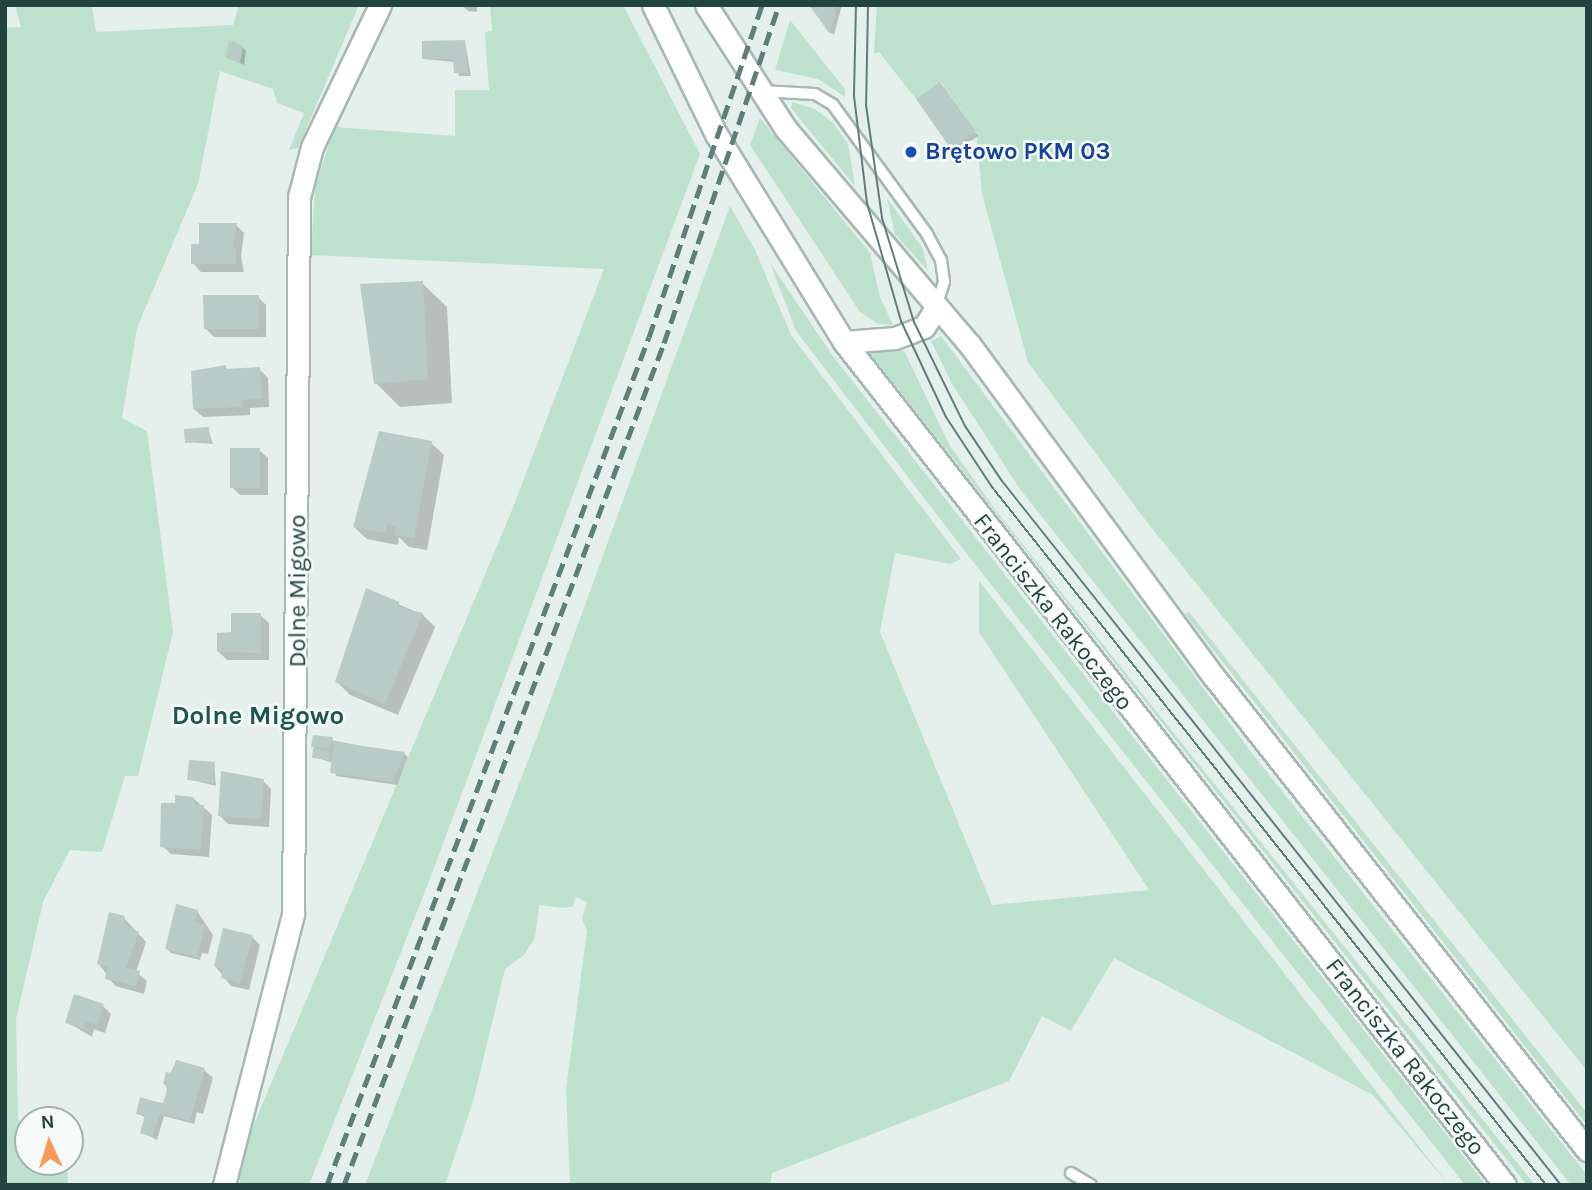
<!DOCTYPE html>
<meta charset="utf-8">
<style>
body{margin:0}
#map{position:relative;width:1592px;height:1190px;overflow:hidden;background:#e5efec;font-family:Karla,sans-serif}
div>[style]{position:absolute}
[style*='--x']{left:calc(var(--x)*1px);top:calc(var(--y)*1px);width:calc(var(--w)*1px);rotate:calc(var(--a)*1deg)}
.green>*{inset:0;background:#bde1cd}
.shadow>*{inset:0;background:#0003}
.building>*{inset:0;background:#bacac6}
.roads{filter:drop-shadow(2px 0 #a7b8b5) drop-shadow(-2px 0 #a7b8b5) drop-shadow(0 2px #a7b8b5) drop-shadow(0 -2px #a7b8b5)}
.service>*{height:10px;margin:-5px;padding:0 5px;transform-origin:5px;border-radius:5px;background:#fff}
.minor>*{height:21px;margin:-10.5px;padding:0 10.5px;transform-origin:10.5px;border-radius:10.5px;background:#fff}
.secondary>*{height:21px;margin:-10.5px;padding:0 10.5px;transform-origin:10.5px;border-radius:10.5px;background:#fff}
.tram>*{height:2px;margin:-1px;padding:0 1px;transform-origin:1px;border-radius:1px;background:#5e7e7a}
.rail>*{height:5px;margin-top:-2.5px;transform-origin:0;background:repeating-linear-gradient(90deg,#5e7e7a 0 14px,transparent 0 21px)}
.dots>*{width:19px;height:19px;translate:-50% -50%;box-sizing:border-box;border:4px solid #f6fbf9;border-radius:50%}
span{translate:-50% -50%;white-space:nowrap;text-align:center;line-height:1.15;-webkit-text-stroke:5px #f6fbf9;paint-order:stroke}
.transit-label{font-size:24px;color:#164399;font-weight:700}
.left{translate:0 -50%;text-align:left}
.street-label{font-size:24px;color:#23433f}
.neighbourhood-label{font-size:26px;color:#1d5652;font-weight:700}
.frame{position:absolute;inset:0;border:7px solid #23433f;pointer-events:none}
.north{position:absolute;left:14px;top:1106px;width:70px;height:70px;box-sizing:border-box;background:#f6fbf9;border:2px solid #a2b1af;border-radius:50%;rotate:356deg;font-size:19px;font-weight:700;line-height:28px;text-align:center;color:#23433f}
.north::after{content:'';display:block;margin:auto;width:24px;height:32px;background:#f99a59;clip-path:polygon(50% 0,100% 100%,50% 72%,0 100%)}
</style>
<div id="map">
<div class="green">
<i style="clip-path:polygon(15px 5px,92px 5px,96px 32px,233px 25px,239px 5px,359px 5px,298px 148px,289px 150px,304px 113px,277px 103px,273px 89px,220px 71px,198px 184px,137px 328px,122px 418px,147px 431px,173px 632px,138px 776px,125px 776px,102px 852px,70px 850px,43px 902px,16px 1019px,18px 1120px,28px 1123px,28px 1162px,67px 1162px,68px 1185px,5px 1185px,5px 28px,21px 27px)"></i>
<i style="clip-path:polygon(490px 5px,623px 5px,700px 154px,431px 876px,309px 1185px,241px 1185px,236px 1167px,510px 515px,604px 269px,311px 255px,315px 188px,334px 127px,455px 136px,455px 90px,489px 90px,485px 32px,492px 31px)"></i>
<i style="clip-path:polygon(877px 5px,1587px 5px,1587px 1071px,1143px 517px,1028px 362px,982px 194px,976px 131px,941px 82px,916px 99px,879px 52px,874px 54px)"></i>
<i style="clip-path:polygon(790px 20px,845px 89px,845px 97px,818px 79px,775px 70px)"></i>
<i style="clip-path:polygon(792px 102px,815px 109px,833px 123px,848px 144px,855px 186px,791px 108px)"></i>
<i style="clip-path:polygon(760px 118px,870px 253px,880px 297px,893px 325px,878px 324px,860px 312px,750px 145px)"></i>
<i style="clip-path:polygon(887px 198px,923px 249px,928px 271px,895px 234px)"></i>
<i style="clip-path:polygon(730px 206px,755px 250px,791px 335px,961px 559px,950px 564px,895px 553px,880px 632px,992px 905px,1149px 890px,979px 632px,979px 581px,1449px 1185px,1373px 1095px,1114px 958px,1071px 1031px,1042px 1016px,1009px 1081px,772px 1173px,770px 1185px,570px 1185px,566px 1089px,587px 931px,582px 918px,587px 902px,576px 897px,573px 906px,564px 908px,539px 905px,535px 938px,524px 955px,505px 969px,473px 1102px,445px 1185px,365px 1185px,537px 737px)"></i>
<i style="clip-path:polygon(770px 263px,835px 359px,1486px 1185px,1465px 1185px,967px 554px,796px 331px)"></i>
<i style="clip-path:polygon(941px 336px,1251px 752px,1587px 1175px,1587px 1185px,1571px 1185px,1020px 489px,952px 384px,931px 341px)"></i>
<i style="clip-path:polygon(904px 351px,950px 446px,997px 512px,1535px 1185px,1527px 1185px,869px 352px)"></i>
<i style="clip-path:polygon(1189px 612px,1587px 1113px,1587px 1125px,1185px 614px)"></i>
</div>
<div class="shadow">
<i style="clip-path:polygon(462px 5px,477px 5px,477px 12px,468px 11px)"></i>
<i style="clip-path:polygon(812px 5px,842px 5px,834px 35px,831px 33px)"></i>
<i style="clip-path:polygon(465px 42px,471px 76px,459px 76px,455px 62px,424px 59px)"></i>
<i style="clip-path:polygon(242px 47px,246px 51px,244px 65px,228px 57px)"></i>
<i style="clip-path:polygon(944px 87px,978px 136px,956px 151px,952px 148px)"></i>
<i style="clip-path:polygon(236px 225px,244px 233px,241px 256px,244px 272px,201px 272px,193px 263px,201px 245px)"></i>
<i style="clip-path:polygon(422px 283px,447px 307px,452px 403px,400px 407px,376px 383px)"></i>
<i style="clip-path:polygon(258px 297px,266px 305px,266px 337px,214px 337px,205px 328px)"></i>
<i style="clip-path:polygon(225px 367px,229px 371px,259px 369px,268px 378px,269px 407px,250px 408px,250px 415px,203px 417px,194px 409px)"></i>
<i style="clip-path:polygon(208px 429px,213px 444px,186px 442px)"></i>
<i style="clip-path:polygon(431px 443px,444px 455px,427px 550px,409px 547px,399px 537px,398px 545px,367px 539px,354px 527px)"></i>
<i style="clip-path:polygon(259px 450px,268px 458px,268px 495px,240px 495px,232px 487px)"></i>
<i style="clip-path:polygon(398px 604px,423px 615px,435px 627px,398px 715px,350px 695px,337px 682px)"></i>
<i style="clip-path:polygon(260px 615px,269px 623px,269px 660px,227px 660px,219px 652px,233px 634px)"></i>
<i style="clip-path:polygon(314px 737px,404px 754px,408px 757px,397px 785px,336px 776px,333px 763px,314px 757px)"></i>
<i style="clip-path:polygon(214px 764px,216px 786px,189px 779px)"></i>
<i style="clip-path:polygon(222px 773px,263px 781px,271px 789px,269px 827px,228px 824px,220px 816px)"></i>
<i style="clip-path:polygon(193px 798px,212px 815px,209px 857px,171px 854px,162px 846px,176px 805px)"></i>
<i style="clip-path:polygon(197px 911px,213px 935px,208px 954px,202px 953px,200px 960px,171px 953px,167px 949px)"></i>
<i style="clip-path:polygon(124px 918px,146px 942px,136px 972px,147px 981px,144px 994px,115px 986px,99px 964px)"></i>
<i style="clip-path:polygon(252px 937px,260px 945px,249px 990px,231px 986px,215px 966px)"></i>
<i style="clip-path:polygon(103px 1006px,111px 1014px,105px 1033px,94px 1029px,92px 1037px,67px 1022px)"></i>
<i style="clip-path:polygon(176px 1062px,204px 1070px,213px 1078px,203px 1114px,197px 1112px,194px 1124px,164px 1116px,157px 1140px,142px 1132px,146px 1118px,138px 1113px,141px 1099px,174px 1105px,165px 1084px)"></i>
</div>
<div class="building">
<i style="clip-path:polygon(809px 5px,837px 5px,830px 34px)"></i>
<i style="clip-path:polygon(229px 40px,243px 46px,240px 63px,226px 58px)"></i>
<i style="clip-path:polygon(465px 40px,468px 73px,454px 73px,453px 59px,422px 59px,422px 41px)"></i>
<i style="clip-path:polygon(940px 82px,976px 131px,951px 149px,916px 99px)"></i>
<i style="clip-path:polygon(199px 223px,237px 223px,233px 249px,236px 249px,236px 264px,191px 264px,191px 244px,199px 244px)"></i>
<i style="clip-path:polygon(423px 281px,428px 379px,374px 384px,360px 284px)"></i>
<i style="clip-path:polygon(203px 295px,259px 295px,259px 329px,204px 329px)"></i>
<i style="clip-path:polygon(226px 365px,226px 369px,260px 367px,262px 399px,242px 400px,243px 407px,193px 409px,191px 371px)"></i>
<i style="clip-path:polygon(209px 427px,210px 441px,185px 443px,184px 429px)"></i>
<i style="clip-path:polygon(379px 431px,432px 441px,414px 538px,394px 535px,396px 526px,387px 524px,385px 533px,353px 527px)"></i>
<i style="clip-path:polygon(230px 448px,260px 448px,260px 488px,230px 488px)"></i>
<i style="clip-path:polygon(366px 588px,399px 602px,398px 607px,423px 613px,385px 704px,335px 682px)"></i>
<i style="clip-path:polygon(231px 613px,261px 613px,261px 653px,217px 652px,217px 633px,231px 632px)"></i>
<i style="clip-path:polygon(313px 735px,333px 737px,330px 749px,311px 747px)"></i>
<i style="clip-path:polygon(334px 742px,405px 752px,393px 782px,330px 773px)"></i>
<i style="clip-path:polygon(313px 748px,330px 751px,329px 760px,312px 758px)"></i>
<i style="clip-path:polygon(189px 760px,215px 762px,213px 783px,187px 780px)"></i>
<i style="clip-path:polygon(221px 771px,264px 779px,261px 819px,218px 816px)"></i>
<i style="clip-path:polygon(175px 795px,194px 797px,194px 805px,204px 805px,201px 850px,160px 847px,161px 803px,175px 803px)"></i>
<i style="clip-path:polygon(176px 904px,198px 910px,195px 922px,205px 925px,197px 957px,165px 949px)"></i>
<i style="clip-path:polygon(109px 912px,125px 916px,123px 924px,139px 932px,126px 968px,140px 971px,136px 986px,105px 979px,108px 967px,97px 964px)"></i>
<i style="clip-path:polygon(223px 928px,253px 935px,240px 983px,221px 978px,223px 969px,214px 966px)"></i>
<i style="clip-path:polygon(74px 994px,104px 1004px,97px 1025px,86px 1022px,84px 1029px,65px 1023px)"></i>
<i style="clip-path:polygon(176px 1060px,205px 1068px,190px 1121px,160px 1114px,153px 1137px,140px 1133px,145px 1116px,136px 1114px,140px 1097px,163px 1104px,168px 1086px,163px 1084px,166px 1072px,172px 1073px)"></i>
</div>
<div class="roads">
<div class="service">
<i style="--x:761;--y:91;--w:54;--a:3.2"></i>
<i style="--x:815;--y:94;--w:21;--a:31"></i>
<i style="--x:833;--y:105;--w:160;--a:53.9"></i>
<i style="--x:927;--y:234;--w:30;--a:62"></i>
<i style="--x:941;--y:260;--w:22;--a:82"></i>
<i style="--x:944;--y:282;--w:26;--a:108"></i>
<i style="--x:1071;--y:1173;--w:23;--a:31"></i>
</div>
<div class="minor">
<i style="--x:224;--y:1185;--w:280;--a:-75.7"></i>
<i style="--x:293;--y:914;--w:717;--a:-89.52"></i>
<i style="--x:299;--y:197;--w:52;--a:-75.4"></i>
<i style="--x:312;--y:147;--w:157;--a:-64.4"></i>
</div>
<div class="secondary">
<i style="--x:653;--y:5;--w:144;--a:64"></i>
<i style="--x:716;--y:134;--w:244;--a:58.4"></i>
<i style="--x:844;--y:342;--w:1071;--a:51.9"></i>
<i style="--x:706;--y:5;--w:148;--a:57.2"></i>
<i style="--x:786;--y:129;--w:284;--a:49.6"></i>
<i style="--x:970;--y:345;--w:413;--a:53.7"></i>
<i style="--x:1215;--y:678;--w:601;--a:51.76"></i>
<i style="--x:844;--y:342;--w:51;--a:-4.5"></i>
<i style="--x:895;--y:338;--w:31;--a:-21"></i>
<i style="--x:924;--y:327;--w:22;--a:-58"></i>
</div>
</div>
<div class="tram">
<i style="--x:856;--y:5;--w:91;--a:91.3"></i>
<i style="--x:854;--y:96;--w:108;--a:83.1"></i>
<i style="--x:867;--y:203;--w:123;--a:73.9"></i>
<i style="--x:901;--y:321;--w:106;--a:64.9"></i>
<i style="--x:946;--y:417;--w:84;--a:56.7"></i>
<i style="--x:992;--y:487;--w:891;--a:51.56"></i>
<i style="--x:868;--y:5;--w:100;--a:91.1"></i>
<i style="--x:866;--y:105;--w:114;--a:81.9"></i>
<i style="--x:882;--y:218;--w:109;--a:72.9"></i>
<i style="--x:914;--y:322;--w:116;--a:63.9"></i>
<i style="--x:965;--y:426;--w:66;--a:56.1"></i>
<i style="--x:1002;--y:481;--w:899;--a:51.55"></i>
</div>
<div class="rail">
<i style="--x:327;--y:1185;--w:907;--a:-69.21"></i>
<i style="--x:649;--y:337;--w:351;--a:-71.2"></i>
<i style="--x:344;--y:1185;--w:901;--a:-69.19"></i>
<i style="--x:664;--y:343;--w:357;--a:-71.2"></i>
</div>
<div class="dots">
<i style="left:911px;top:152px;background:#1a4fb4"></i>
</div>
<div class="transit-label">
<span class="left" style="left:925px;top:152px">Brętowo PKM 03</span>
</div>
<div class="street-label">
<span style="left:298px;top:591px;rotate:-90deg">Dolne Migowo</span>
<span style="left:1053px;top:612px;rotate:52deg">Franciszka Rakoczego</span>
<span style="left:1405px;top:1057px;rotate:52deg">Franciszka Rakoczego</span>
</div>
<div class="neighbourhood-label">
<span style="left:258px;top:716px">Dolne Migowo</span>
</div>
<div class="frame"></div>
<div class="north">N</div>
</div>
